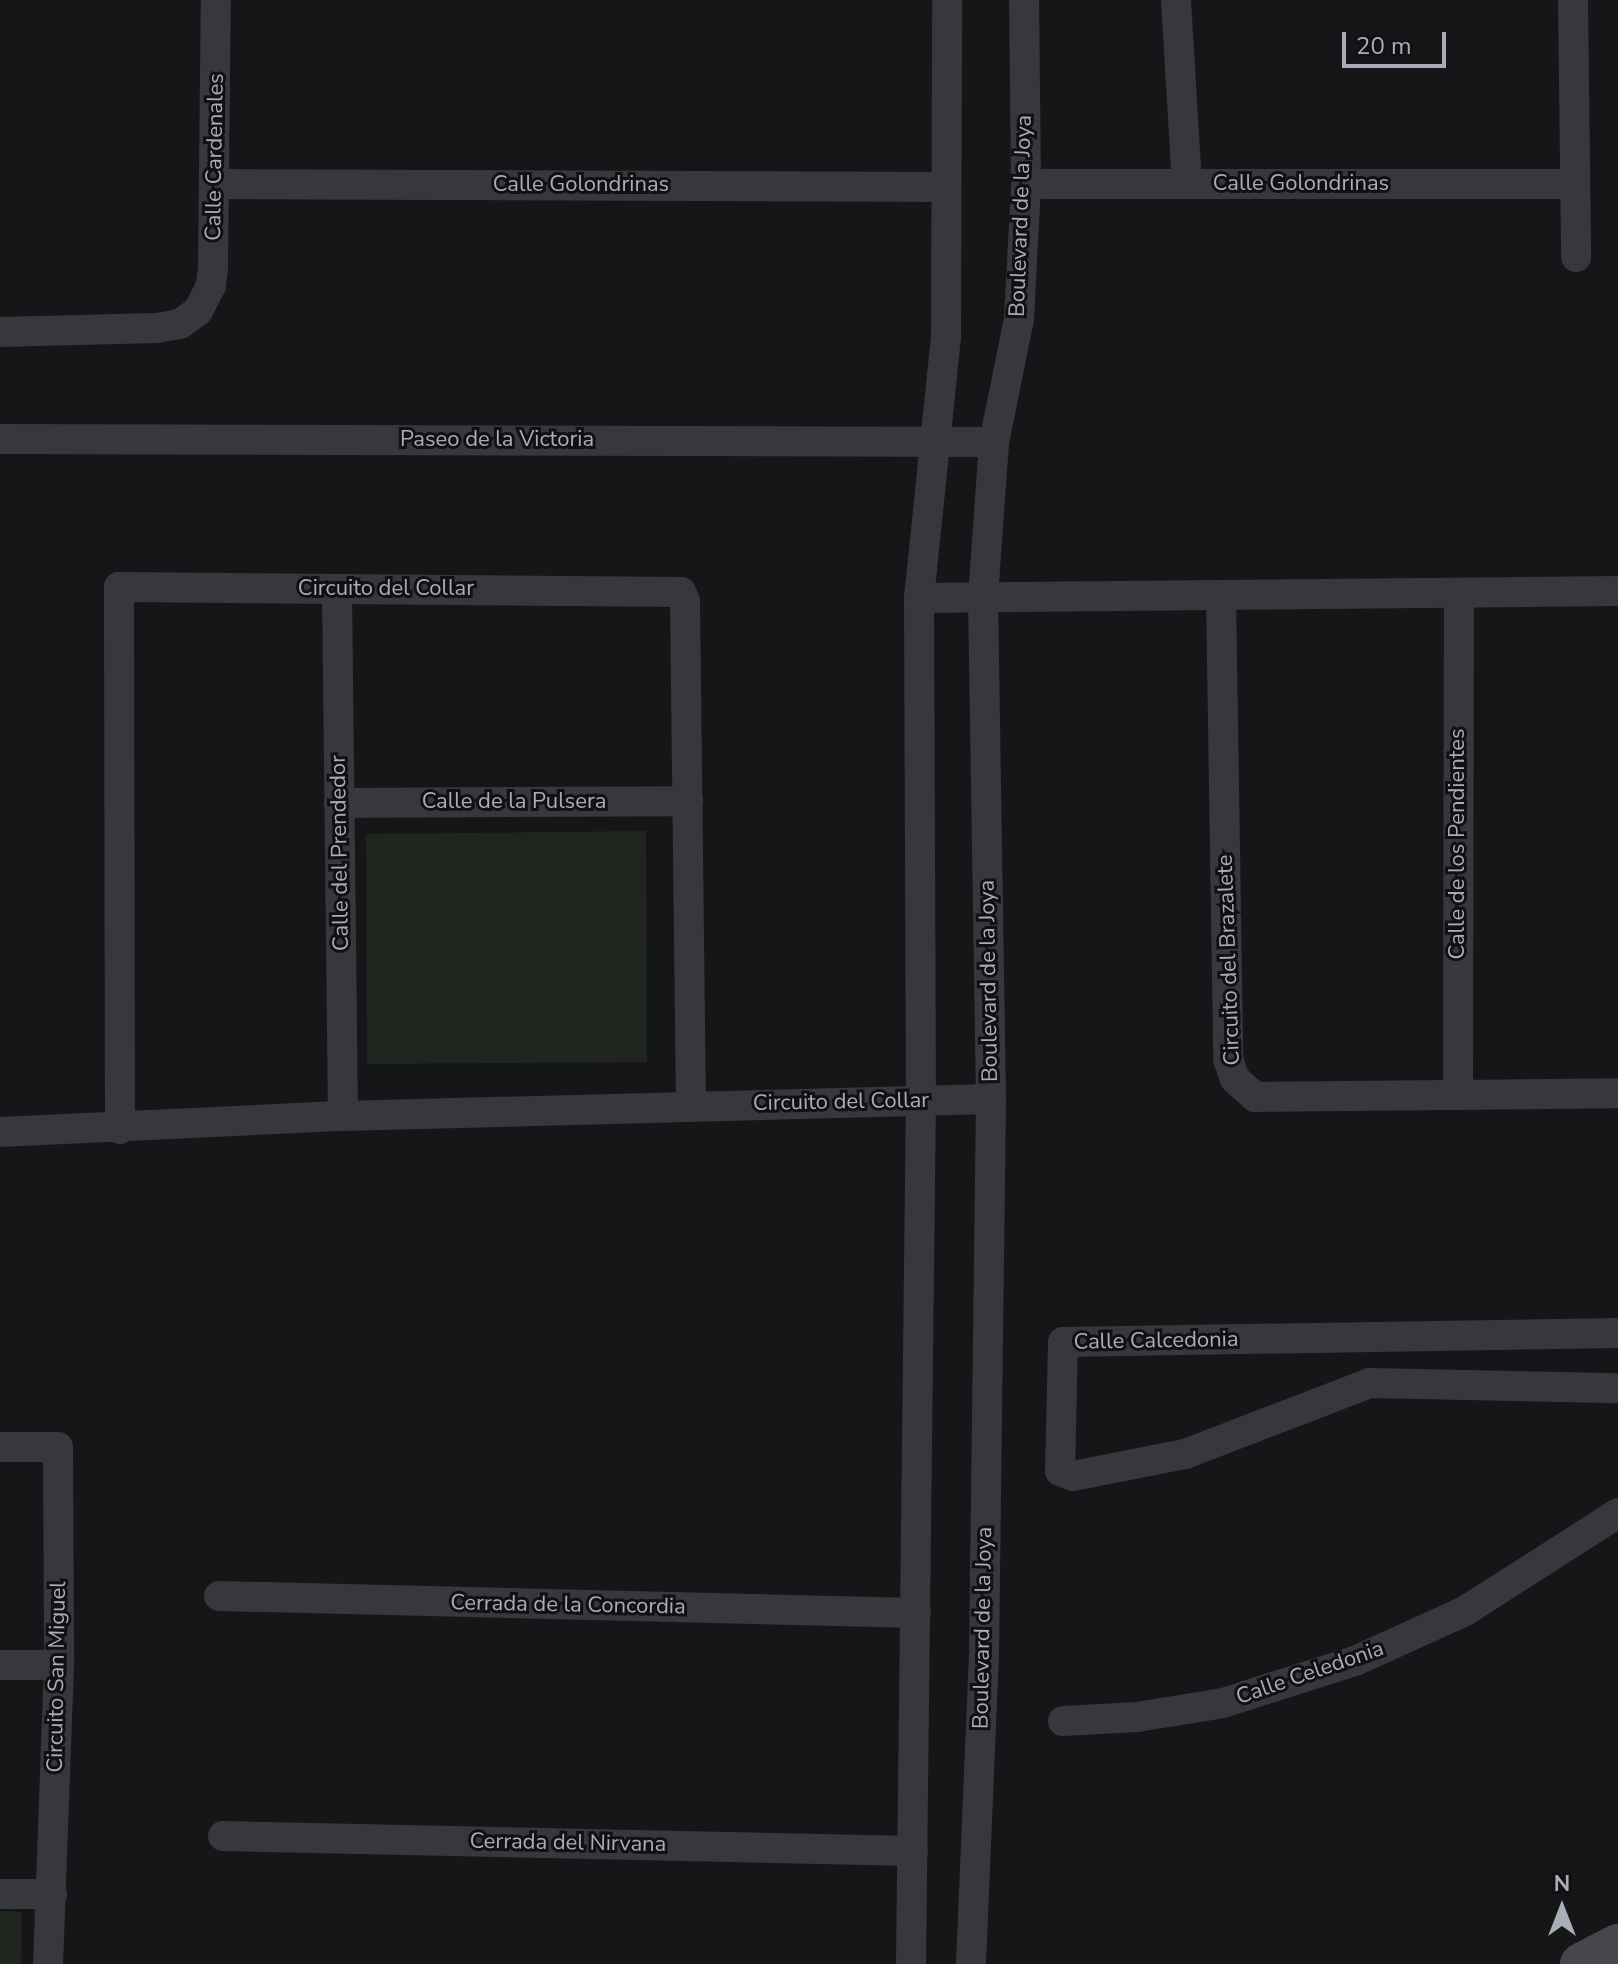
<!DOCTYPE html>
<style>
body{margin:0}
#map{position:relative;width:1618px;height:1964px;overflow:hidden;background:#161618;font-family:"Nunito Sans",sans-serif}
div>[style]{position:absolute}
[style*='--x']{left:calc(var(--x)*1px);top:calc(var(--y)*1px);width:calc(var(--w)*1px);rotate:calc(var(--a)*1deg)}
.green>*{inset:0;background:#1e261f}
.street>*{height:30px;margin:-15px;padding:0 15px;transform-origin:15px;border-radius:15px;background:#37383d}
.secondary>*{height:42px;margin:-21px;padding:0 21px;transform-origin:21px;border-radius:21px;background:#45474d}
span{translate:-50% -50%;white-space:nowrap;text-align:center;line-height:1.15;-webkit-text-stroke:6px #111113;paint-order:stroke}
.street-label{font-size:22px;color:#a8adb8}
.north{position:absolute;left:1522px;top:1868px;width:80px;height:80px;-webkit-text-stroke:6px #111113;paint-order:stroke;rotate:0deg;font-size:22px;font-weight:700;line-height:32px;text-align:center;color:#a8adb8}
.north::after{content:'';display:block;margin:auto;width:28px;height:36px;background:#a8adb8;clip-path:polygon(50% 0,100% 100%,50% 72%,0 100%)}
.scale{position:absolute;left:1342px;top:32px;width:104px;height:36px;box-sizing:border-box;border:4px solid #a8adb8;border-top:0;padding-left:10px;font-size:24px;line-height:28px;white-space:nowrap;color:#a8adb8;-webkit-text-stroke:6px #111113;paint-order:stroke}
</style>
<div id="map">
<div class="green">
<i style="clip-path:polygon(646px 831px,647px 1062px,367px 1064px,366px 834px)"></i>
<i style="clip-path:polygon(0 1911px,22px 1912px,21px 1964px,0 1964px)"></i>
</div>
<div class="street">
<i style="--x:1176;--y:0;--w:184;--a:86.6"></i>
<i style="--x:1573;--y:0;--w:257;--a:89.3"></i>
<i style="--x:216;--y:184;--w:730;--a:0.24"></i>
<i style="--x:1026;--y:184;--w:549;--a:0"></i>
<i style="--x:0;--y:332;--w:157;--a:-1.5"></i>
<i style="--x:157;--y:328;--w:23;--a:-10"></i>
<i style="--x:180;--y:324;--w:22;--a:-36"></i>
<i style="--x:198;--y:311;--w:28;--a:-63"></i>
<i style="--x:211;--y:286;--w:20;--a:-84"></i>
<i style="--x:213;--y:266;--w:266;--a:-89.4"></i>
<i style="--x:0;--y:439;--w:994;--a:0.17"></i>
<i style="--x:337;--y:589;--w:527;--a:89.35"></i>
<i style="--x:1221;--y:595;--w:464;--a:89.1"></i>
<i style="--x:1228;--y:1059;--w:21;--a:71"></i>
<i style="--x:1235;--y:1079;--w:27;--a:42"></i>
<i style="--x:1255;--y:1097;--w:363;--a:-0.6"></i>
<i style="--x:919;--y:598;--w:699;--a:-0.57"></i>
<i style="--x:339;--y:803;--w:349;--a:-0.3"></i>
<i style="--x:1458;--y:1095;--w:502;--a:-89.89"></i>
<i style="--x:120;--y:1129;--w:542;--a:-90.11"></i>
<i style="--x:119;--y:587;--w:562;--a:0.51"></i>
<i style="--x:681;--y:592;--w:10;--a:66"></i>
<i style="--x:685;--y:601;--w:504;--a:89.32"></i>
<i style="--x:0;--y:1132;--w:343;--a:-2.7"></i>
<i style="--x:343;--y:1116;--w:648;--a:-1.5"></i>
<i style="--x:1618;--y:1333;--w:555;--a:179.07"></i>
<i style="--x:1063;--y:1342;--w:129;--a:91.3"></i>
<i style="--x:1060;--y:1471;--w:14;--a:21"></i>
<i style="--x:1073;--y:1476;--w:114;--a:-11.1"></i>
<i style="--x:1185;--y:1454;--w:198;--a:-21"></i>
<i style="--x:1370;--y:1383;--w:248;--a:1.2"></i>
<i style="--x:0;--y:1447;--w:58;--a:0"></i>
<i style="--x:58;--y:1447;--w:218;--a:89.7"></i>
<i style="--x:59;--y:1665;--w:299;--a:92.1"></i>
<i style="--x:219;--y:1596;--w:697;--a:1.4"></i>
<i style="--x:0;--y:1665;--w:59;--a:0"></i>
<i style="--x:1063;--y:1721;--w:74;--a:-3.1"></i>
<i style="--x:1137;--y:1717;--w:87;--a:-9.2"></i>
<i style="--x:1223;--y:1703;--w:139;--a:-17.7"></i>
<i style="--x:1355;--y:1661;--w:121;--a:-24.4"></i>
<i style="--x:1465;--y:1611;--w:182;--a:-32.6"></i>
<i style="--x:223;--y:1836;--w:690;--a:1.25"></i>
<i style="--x:0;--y:1894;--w:52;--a:0"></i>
<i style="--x:911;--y:1964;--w:863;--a:-89.34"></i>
<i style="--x:921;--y:1101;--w:503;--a:-90.23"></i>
<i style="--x:919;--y:598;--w:261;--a:-84.1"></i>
<i style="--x:946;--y:338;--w:338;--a:-89.8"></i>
<i style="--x:971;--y:1964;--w:308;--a:-87.6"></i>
<i style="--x:984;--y:1656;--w:557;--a:-89.28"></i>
<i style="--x:991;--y:1099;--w:502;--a:-90.91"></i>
<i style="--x:983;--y:597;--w:155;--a:-85.9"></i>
<i style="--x:994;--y:442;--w:126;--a:-78.5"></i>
<i style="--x:1019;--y:319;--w:135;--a:-87"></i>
<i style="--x:1026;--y:184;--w:184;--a:-90.6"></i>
</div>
<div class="secondary">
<i style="--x:1581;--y:1964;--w:42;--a:-27.2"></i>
</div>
<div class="street-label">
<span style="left:215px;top:157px;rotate:-89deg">Calle Cardenales</span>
<span style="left:1301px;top:184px">Calle Golondrinas</span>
<span style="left:581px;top:185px">Calle Golondrinas</span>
<span style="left:1021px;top:216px;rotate:-88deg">Boulevard de la Joya</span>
<span style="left:497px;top:440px">Paseo de la Victoria</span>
<span style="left:386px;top:589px">Circuito del Collar</span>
<span style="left:514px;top:802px">Calle de la Pulsera</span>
<span style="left:1458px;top:844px;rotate:-90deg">Calle de los Pendientes</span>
<span style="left:340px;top:853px;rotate:-91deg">Calle del Prendedor</span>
<span style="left:1229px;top:960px;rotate:-92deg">Circuito del Brazalete</span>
<span style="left:989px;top:981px;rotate:-91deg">Boulevard de la Joya</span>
<span style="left:841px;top:1102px;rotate:-1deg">Circuito del Collar</span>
<span style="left:1156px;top:1341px;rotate:-1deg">Calle Calcedonia</span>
<span style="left:568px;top:1605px;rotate:1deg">Cerrada de la Concordia</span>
<span style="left:983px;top:1628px;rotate:-89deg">Boulevard de la Joya</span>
<span style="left:1310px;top:1673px;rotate:-19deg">Calle Celedonia</span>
<span style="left:57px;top:1677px;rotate:-89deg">Circuito San Miguel</span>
<span style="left:568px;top:1843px;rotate:1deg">Cerrada del Nirvana</span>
</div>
<div class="north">N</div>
<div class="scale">20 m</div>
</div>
